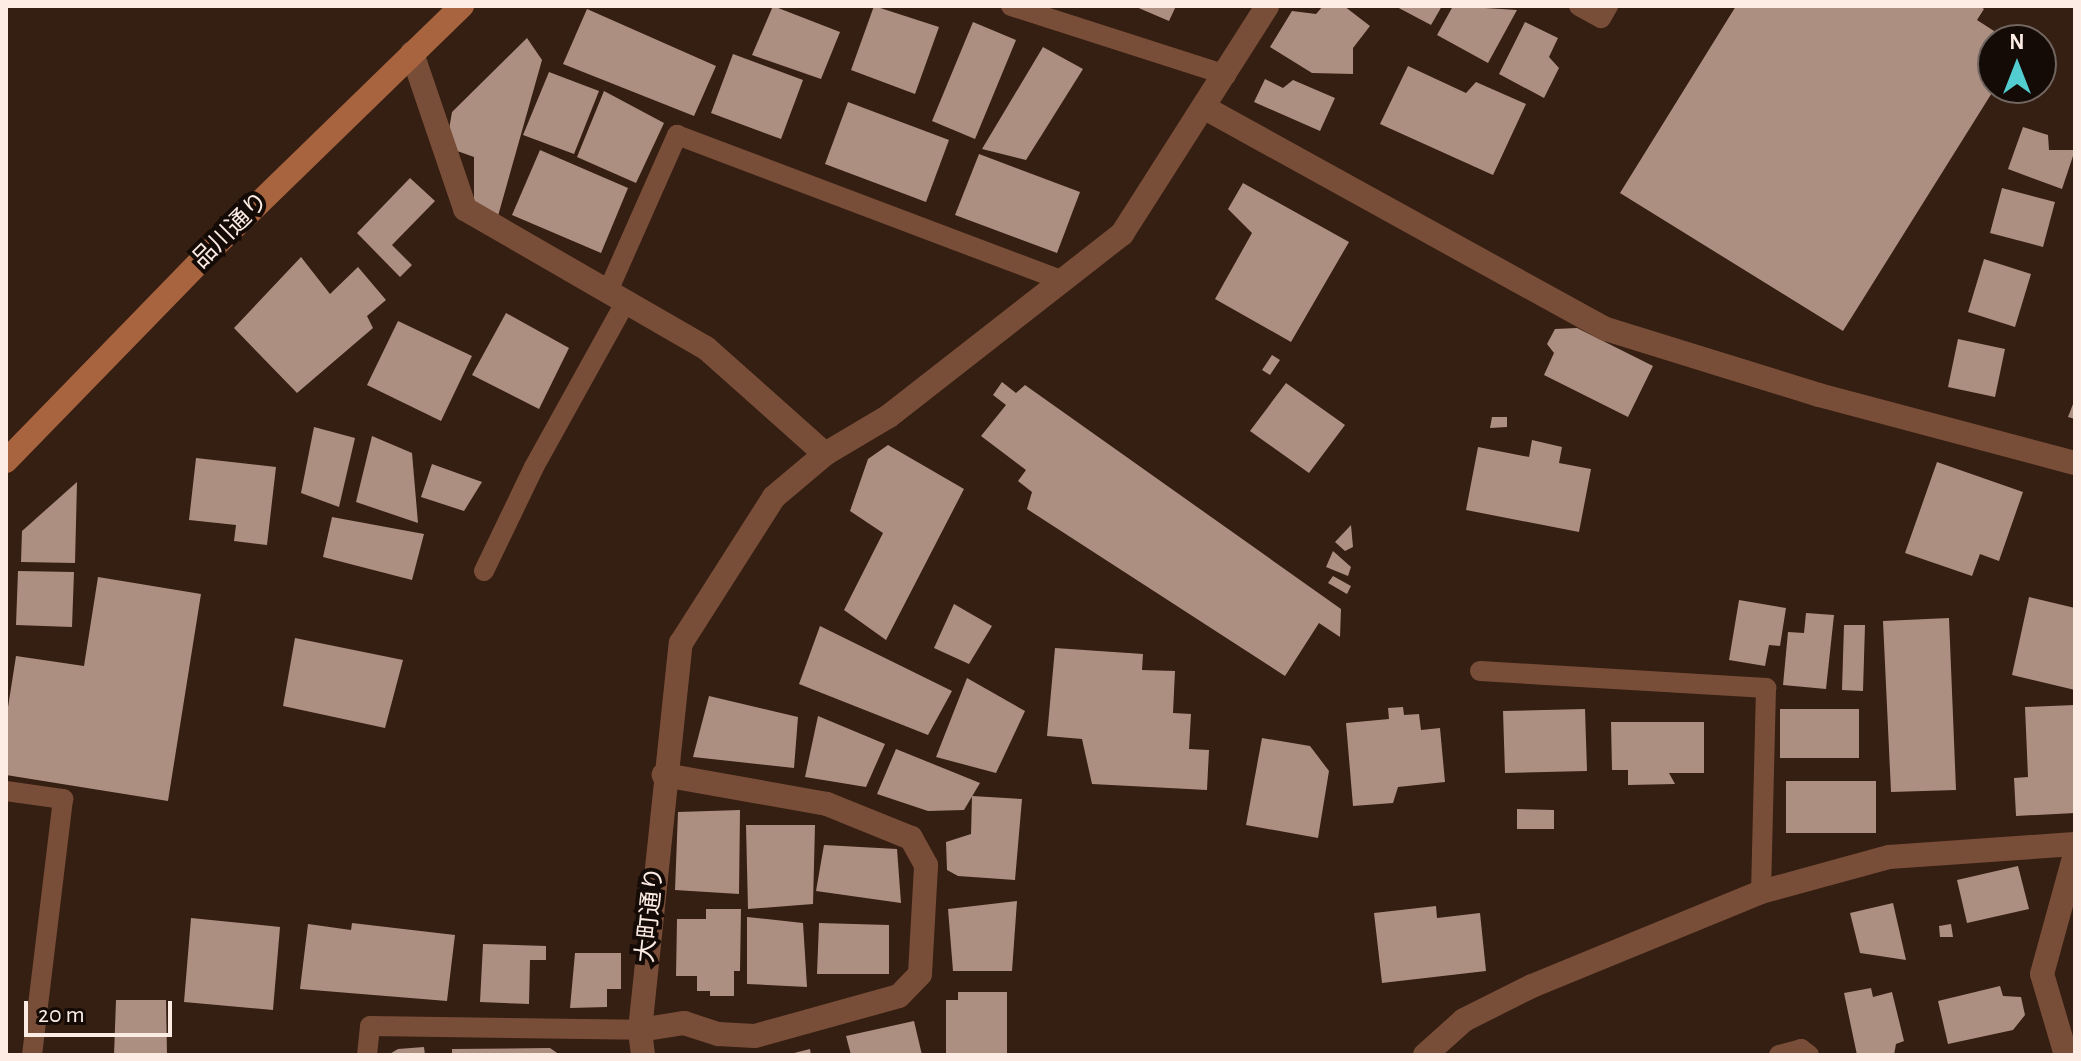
<!DOCTYPE html>
<meta charset="utf-8">
<style>
body{margin:0}
#map{position:relative;width:2081px;height:1061px;overflow:hidden;background:#351e12;font-family:"Alegreya Sans","Noto Sans JP",sans-serif}
div>[style]{position:absolute}
[style*='--x']{left:calc(var(--x)*1px);top:calc(var(--y)*1px);width:calc(var(--w)*1px);rotate:calc(var(--a)*1deg)}
.building>*{inset:0;background:#ac8f80}
.lane>*{height:20px;margin:-10px;padding:0 10px;transform-origin:10px;border-radius:10px;background:#794e38}
.street>*{height:24px;margin:-12px;padding:0 12px;transform-origin:12px;border-radius:12px;background:#794e38}
.secondary>*{height:24px;margin:-12px;padding:0 12px;transform-origin:12px;border-radius:12px;background:#a8633f}
span{translate:-50% -50%;white-space:nowrap;text-align:center;line-height:1.15;-webkit-text-stroke:8px #150b06;paint-order:stroke}
.street-label{font-size:24px;color:#fcece4}
.frame{position:absolute;inset:0;border:8px solid #fcece4;pointer-events:none}
.north{position:absolute;left:1977px;top:24px;width:80px;height:80px;box-sizing:border-box;background:#150b06;border:2px solid #71655f;border-radius:50%;rotate:0deg;font-size:22px;font-weight:700;line-height:32px;text-align:center;color:#fcece4}
.north::after{content:'';display:block;margin:auto;width:28px;height:36px;background:#52cdd0;clip-path:polygon(50% 0,100% 100%,50% 72%,0 100%)}
.scale{position:absolute;left:24px;top:1001px;width:148px;height:36px;box-sizing:border-box;border:4px solid #fcece4;border-top:0;padding-left:10px;font-size:24px;line-height:28px;white-space:nowrap;color:#fcece4;-webkit-text-stroke:6px #150b06;paint-order:stroke}
</style>
<div id="map">
<div class="building">
<i style="clip-path:polygon(773px 6px,840px 32px,821px 79px,752px 55px)"></i>
<i style="clip-path:polygon(874px 6px,939px 27px,915px 94px,851px 70px)"></i>
<i style="clip-path:polygon(1134px 6px,1176px 6px,1169px 21px)"></i>
<i style="clip-path:polygon(1323px 6px,1344px 6px,1370px 26px,1353px 48px,1353px 74px,1312px 73px,1270px 47px,1292px 11px,1316px 14px)"></i>
<i style="clip-path:polygon(1395px 6px,1442px 6px,1431px 25px)"></i>
<i style="clip-path:polygon(1453px 6px,1517px 10px,1488px 63px,1437px 35px)"></i>
<i style="clip-path:polygon(1736px 6px,1980px 6px,1984px 9px,1977px 20px,2008px 40px,1993px 40px,1995px 88px,1843px 331px,1620px 193px)"></i>
<i style="clip-path:polygon(587px 9px,716px 66px,694px 116px,563px 64px)"></i>
<i style="clip-path:polygon(973px 22px,1016px 40px,975px 139px,932px 121px)"></i>
<i style="clip-path:polygon(1525px 22px,1558px 38px,1549px 57px,1559px 68px,1544px 98px,1499px 74px)"></i>
<i style="clip-path:polygon(527px 38px,542px 60px,498px 216px,474px 201px,474px 157px,446px 147px,452px 112px)"></i>
<i style="clip-path:polygon(1043px 47px,1083px 69px,1026px 160px,982px 149px)"></i>
<i style="clip-path:polygon(733px 54px,803px 80px,781px 139px,711px 113px)"></i>
<i style="clip-path:polygon(1408px 66px,1466px 93px,1476px 82px,1526px 104px,1493px 175px,1380px 124px)"></i>
<i style="clip-path:polygon(549px 72px,599px 91px,574px 154px,523px 135px)"></i>
<i style="clip-path:polygon(1265px 79px,1283px 88px,1293px 80px,1335px 98px,1320px 131px,1254px 102px)"></i>
<i style="clip-path:polygon(604px 91px,664px 123px,636px 183px,577px 157px)"></i>
<i style="clip-path:polygon(848px 102px,949px 140px,926px 202px,825px 164px)"></i>
<i style="clip-path:polygon(2023px 127px,2048px 135px,2049px 150px,2075px 150px,2062px 189px,2008px 169px)"></i>
<i style="clip-path:polygon(540px 150px,628px 188px,601px 253px,512px 215px)"></i>
<i style="clip-path:polygon(979px 154px,1080px 192px,1057px 253px,955px 215px)"></i>
<i style="clip-path:polygon(410px 178px,435px 201px,392px 245px,412px 265px,400px 277px,357px 233px)"></i>
<i style="clip-path:polygon(1243px 183px,1349px 242px,1291px 342px,1215px 299px,1252px 233px,1228px 209px)"></i>
<i style="clip-path:polygon(2002px 188px,2055px 202px,2043px 247px,1990px 233px)"></i>
<i style="clip-path:polygon(301px 257px,330px 294px,358px 267px,386px 300px,367px 316px,373px 328px,297px 393px,234px 328px)"></i>
<i style="clip-path:polygon(1984px 259px,2031px 274px,2015px 327px,1968px 312px)"></i>
<i style="clip-path:polygon(506px 313px,569px 348px,539px 409px,472px 375px)"></i>
<i style="clip-path:polygon(398px 321px,472px 356px,441px 421px,367px 385px)"></i>
<i style="clip-path:polygon(1577px 328px,1653px 366px,1628px 417px,1544px 375px,1554px 353px,1547px 344px,1555px 329px)"></i>
<i style="clip-path:polygon(1958px 339px,2005px 349px,1995px 397px,1948px 387px)"></i>
<i style="clip-path:polygon(1272px 355px,1280px 360px,1270px 375px,1262px 370px)"></i>
<i style="clip-path:polygon(1002px 382px,1016px 393px,1025px 385px,1341px 609px,1340px 637px,1319px 623px,1285px 676px,1027px 509px,1032px 492px,1018px 481px,1026px 470px,981px 436px,1006px 405px,993px 395px)"></i>
<i style="clip-path:polygon(1286px 383px,1345px 425px,1309px 473px,1250px 431px)"></i>
<i style="clip-path:polygon(2075px 399px,2075px 419px,2068px 417px)"></i>
<i style="clip-path:polygon(1492px 417px,1507px 417px,1507px 427px,1490px 428px)"></i>
<i style="clip-path:polygon(314px 427px,355px 438px,339px 507px,301px 493px)"></i>
<i style="clip-path:polygon(372px 436px,412px 453px,418px 523px,356px 502px)"></i>
<i style="clip-path:polygon(1532px 440px,1562px 447px,1559px 463px,1591px 469px,1579px 532px,1466px 510px,1478px 447px,1529px 457px)"></i>
<i style="clip-path:polygon(888px 445px,964px 489px,886px 640px,844px 610px,883px 533px,850px 511px,868px 459px)"></i>
<i style="clip-path:polygon(196px 458px,276px 467px,267px 545px,234px 541px,236px 525px,189px 520px)"></i>
<i style="clip-path:polygon(1937px 462px,2023px 492px,1999px 561px,1980px 554px,1972px 576px,1905px 553px)"></i>
<i style="clip-path:polygon(432px 464px,482px 482px,464px 511px,421px 497px)"></i>
<i style="clip-path:polygon(77px 482px,75px 563px,21px 562px,22px 531px)"></i>
<i style="clip-path:polygon(332px 517px,424px 534px,412px 580px,323px 557px)"></i>
<i style="clip-path:polygon(1351px 525px,1353px 547px,1345px 551px,1335px 542px)"></i>
<i style="clip-path:polygon(1333px 551px,1351px 567px,1348px 576px,1326px 567px)"></i>
<i style="clip-path:polygon(18px 571px,74px 572px,72px 627px,16px 625px)"></i>
<i style="clip-path:polygon(1333px 576px,1351px 586px,1347px 594px,1328px 583px)"></i>
<i style="clip-path:polygon(98px 577px,201px 594px,168px 801px,6px 775px,6px 720px,16px 656px,84px 666px)"></i>
<i style="clip-path:polygon(2029px 597px,2075px 608px,2075px 690px,2012px 675px)"></i>
<i style="clip-path:polygon(1739px 600px,1786px 608px,1780px 646px,1769px 645px,1765px 666px,1729px 660px)"></i>
<i style="clip-path:polygon(954px 604px,992px 626px,969px 664px,934px 648px)"></i>
<i style="clip-path:polygon(1806px 613px,1834px 615px,1826px 689px,1783px 685px,1788px 632px,1804px 633px)"></i>
<i style="clip-path:polygon(1949px 618px,1956px 790px,1891px 792px,1883px 621px)"></i>
<i style="clip-path:polygon(1844px 625px,1865px 625px,1863px 691px,1842px 690px)"></i>
<i style="clip-path:polygon(820px 626px,952px 691px,928px 735px,799px 684px)"></i>
<i style="clip-path:polygon(295px 638px,403px 660px,385px 728px,283px 706px)"></i>
<i style="clip-path:polygon(1055px 648px,1143px 654px,1142px 670px,1175px 671px,1173px 713px,1191px 714px,1189px 749px,1209px 750px,1207px 790px,1092px 784px,1082px 739px,1047px 736px)"></i>
<i style="clip-path:polygon(967px 678px,1025px 711px,996px 773px,936px 757px)"></i>
<i style="clip-path:polygon(709px 696px,798px 717px,794px 768px,693px 757px)"></i>
<i style="clip-path:polygon(2075px 705px,2075px 813px,2016px 816px,2014px 778px,2028px 777px,2025px 707px)"></i>
<i style="clip-path:polygon(1403px 707px,1404px 715px,1419px 714px,1421px 730px,1440px 728px,1445px 782px,1398px 787px,1393px 803px,1353px 806px,1346px 723px,1389px 719px,1388px 708px)"></i>
<i style="clip-path:polygon(1585px 709px,1587px 771px,1505px 773px,1503px 711px)"></i>
<i style="clip-path:polygon(1780px 709px,1859px 709px,1859px 758px,1780px 758px)"></i>
<i style="clip-path:polygon(818px 716px,885px 744px,866px 787px,805px 777px)"></i>
<i style="clip-path:polygon(1611px 722px,1704px 722px,1704px 773px,1669px 773px,1675px 784px,1628px 785px,1628px 770px,1612px 770px)"></i>
<i style="clip-path:polygon(1262px 738px,1310px 746px,1329px 771px,1318px 838px,1246px 825px)"></i>
<i style="clip-path:polygon(896px 749px,980px 783px,964px 810px,928px 811px,877px 794px)"></i>
<i style="clip-path:polygon(1786px 781px,1876px 781px,1876px 833px,1786px 833px)"></i>
<i style="clip-path:polygon(972px 796px,1022px 799px,1015px 880px,958px 876px,947px 870px,946px 842px,971px 834px)"></i>
<i style="clip-path:polygon(1517px 809px,1554px 810px,1554px 829px,1517px 829px)"></i>
<i style="clip-path:polygon(740px 810px,739px 894px,675px 890px,678px 812px)"></i>
<i style="clip-path:polygon(746px 825px,815px 825px,813px 904px,748px 909px)"></i>
<i style="clip-path:polygon(824px 845px,897px 849px,901px 903px,816px 891px)"></i>
<i style="clip-path:polygon(2018px 866px,2029px 909px,1967px 923px,1957px 880px)"></i>
<i style="clip-path:polygon(1017px 901px,1012px 971px,953px 971px,948px 909px)"></i>
<i style="clip-path:polygon(1893px 903px,1906px 960px,1860px 953px,1850px 913px)"></i>
<i style="clip-path:polygon(1436px 906px,1437px 918px,1480px 913px,1486px 971px,1382px 983px,1374px 913px)"></i>
<i style="clip-path:polygon(706px 909px,741px 909px,740px 971px,734px 971px,734px 996px,710px 996px,710px 991px,697px 991px,697px 976px,676px 976px,677px 919px,706px 919px)"></i>
<i style="clip-path:polygon(747px 917px,803px 923px,807px 987px,747px 984px)"></i>
<i style="clip-path:polygon(191px 918px,280px 927px,273px 1010px,184px 1002px)"></i>
<i style="clip-path:polygon(352px 923px,455px 935px,447px 1001px,300px 989px,308px 924px,351px 930px)"></i>
<i style="clip-path:polygon(819px 923px,889px 925px,889px 974px,817px 974px)"></i>
<i style="clip-path:polygon(1951px 924px,1953px 937px,1940px 937px,1939px 926px)"></i>
<i style="clip-path:polygon(483px 944px,546px 946px,546px 960px,530px 960px,529px 1004px,480px 1002px)"></i>
<i style="clip-path:polygon(575px 953px,621px 953px,621px 989px,607px 989px,607px 1007px,570px 1008px)"></i>
<i style="clip-path:polygon(2000px 986px,2003px 996px,2021px 997px,2025px 1015px,2013px 1030px,1948px 1044px,1938px 1001px)"></i>
<i style="clip-path:polygon(1871px 988px,1873px 997px,1892px 992px,1904px 1041px,1896px 1044px,1894px 1055px,1857px 1055px,1844px 993px)"></i>
<i style="clip-path:polygon(958px 992px,1007px 992px,1007px 1054px,946px 1054px,946px 1000px,958px 1000px)"></i>
<i style="clip-path:polygon(116px 1000px,166px 1000px,167px 1055px,114px 1055px)"></i>
<i style="clip-path:polygon(914px 1021px,922px 1055px,851px 1055px,846px 1036px)"></i>
<i style="clip-path:polygon(424px 1047px,425px 1055px,388px 1055px,398px 1049px)"></i>
<i style="clip-path:polygon(550px 1048px,560px 1055px,452px 1055px,452px 1049px)"></i>
<i style="clip-path:polygon(810px 1049px,811px 1055px,790px 1055px,790px 1054px)"></i>
</div>
<div class="lane">
<i style="--x:1011;--y:6;--w:226;--a:17.8"></i>
<i style="--x:1579;--y:6;--w:25;--a:29"></i>
<i style="--x:1601;--y:18;--w:14;--a:-60"></i>
<i style="--x:608;--y:291;--w:171;--a:-66.1"></i>
<i style="--x:677;--y:135;--w:414;--a:20.7"></i>
<i style="--x:484;--y:571;--w:115;--a:-64.3"></i>
<i style="--x:534;--y:467;--w:190;--a:-61"></i>
<i style="--x:1480;--y:671;--w:287;--a:3.4"></i>
<i style="--x:1766;--y:688;--w:204;--a:91.4"></i>
<i style="--x:6;--y:791;--w:58;--a:8"></i>
<i style="--x:63;--y:799;--w:258;--a:96.9"></i>
<i style="--x:367;--y:1055;--w:29;--a:-84"></i>
<i style="--x:370;--y:1026;--w:270;--a:0.8"></i>
<i style="--x:1779;--y:1055;--w:23;--a:-15"></i>
<i style="--x:1801;--y:1049;--w:10;--a:37"></i>
</div>
<div class="street">
<i style="--x:412;--y:53;--w:165;--a:71.2"></i>
<i style="--x:465;--y:209;--w:278;--a:30"></i>
<i style="--x:706;--y:348;--w:159;--a:41.7"></i>
<i style="--x:1205;--y:108;--w:458;--a:28.9"></i>
<i style="--x:1606;--y:329;--w:223;--a:17.2"></i>
<i style="--x:1819;--y:395;--w:265;--a:14.9"></i>
<i style="--x:640;--y:1030;--w:45;--a:-9"></i>
<i style="--x:684;--y:1023;--w:36;--a:18"></i>
<i style="--x:718;--y:1034;--w:37;--a:3"></i>
<i style="--x:755;--y:1036;--w:149;--a:-15.5"></i>
<i style="--x:899;--y:996;--w:30;--a:-46"></i>
<i style="--x:920;--y:974;--w:109;--a:-86.8"></i>
<i style="--x:926;--y:865;--w:31;--a:-119"></i>
<i style="--x:911;--y:838;--w:91;--a:-158"></i>
<i style="--x:827;--y:804;--w:166;--a:-169.9"></i>
<i style="--x:643;--y:1055;--w:25;--a:-97"></i>
<i style="--x:640;--y:1030;--w:389;--a:-84"></i>
<i style="--x:681;--y:643;--w:173;--a:-57.5"></i>
<i style="--x:774;--y:497;--w:67;--a:-40.1"></i>
<i style="--x:825;--y:454;--w:74;--a:-30.7"></i>
<i style="--x:889;--y:416;--w:296;--a:-38"></i>
<i style="--x:1122;--y:234;--w:270;--a:-57.5"></i>
<i style="--x:1425;--y:1055;--w:52;--a:-41.9"></i>
<i style="--x:1464;--y:1020;--w:76;--a:-26.6"></i>
<i style="--x:1532;--y:986;--w:248;--a:-22.3"></i>
<i style="--x:1761;--y:892;--w:133;--a:-15.3"></i>
<i style="--x:1889;--y:857;--w:186;--a:-4"></i>
<i style="--x:2066;--y:1055;--w:84;--a:-106.5"></i>
<i style="--x:2042;--y:974;--w:124;--a:-74.6"></i>
</div>
<div class="secondary">
<i style="--x:6;--y:461;--w:303;--a:-45.8"></i>
<i style="--x:217;--y:244;--w:342;--a:-44.2"></i>
</div>
<div class="street-label">
<span style="left:231px;top:231px;rotate:-45deg">品川通り</span>
<span style="left:651px;top:915px;rotate:-84deg">大町通り</span>
</div>
<div class="frame"></div>
<div class="north">N</div>
<div class="scale">20 m</div>
</div>
